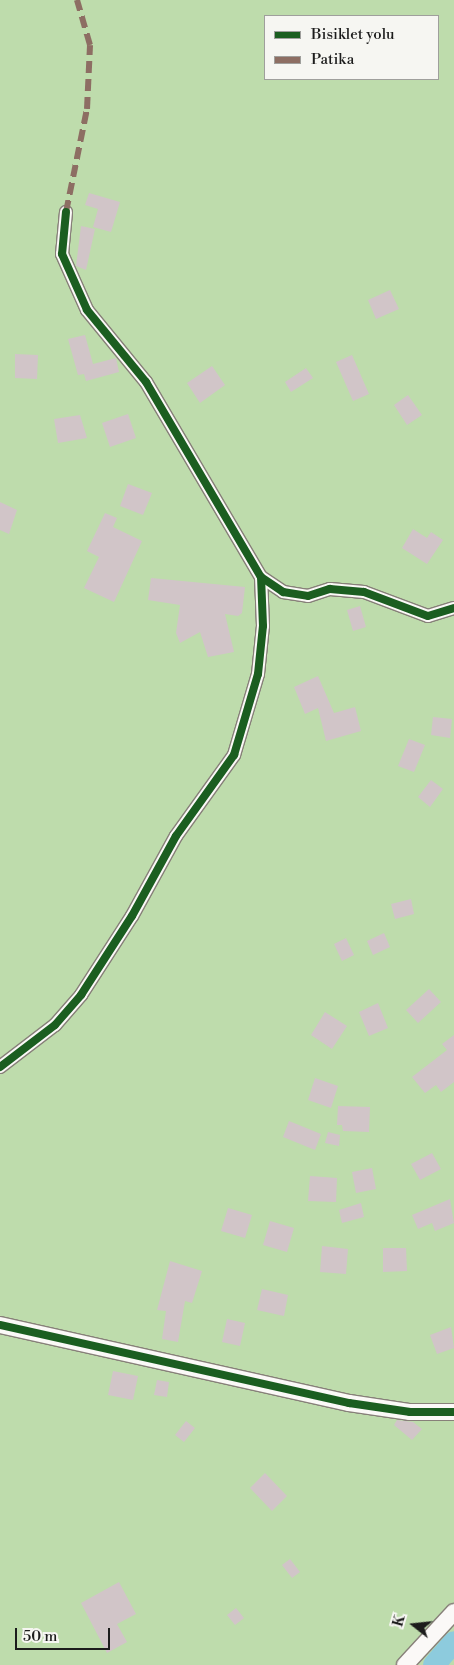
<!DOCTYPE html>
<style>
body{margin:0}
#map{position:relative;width:454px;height:1665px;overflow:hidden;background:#e6d9c9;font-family:"Libre Bodoni",serif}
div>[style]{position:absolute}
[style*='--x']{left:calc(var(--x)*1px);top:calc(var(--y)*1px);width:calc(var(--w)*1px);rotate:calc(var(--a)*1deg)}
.green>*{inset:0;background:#bedcac}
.river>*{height:22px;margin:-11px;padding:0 11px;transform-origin:11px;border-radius:11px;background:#8dcbdd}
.building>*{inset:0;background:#d1c5c8}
.roads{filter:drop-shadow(1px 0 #878079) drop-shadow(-1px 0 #878079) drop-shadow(0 1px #878079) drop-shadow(0 -1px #878079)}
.minor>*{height:12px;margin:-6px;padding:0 6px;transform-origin:6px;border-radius:6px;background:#fbf9f7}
.tertiary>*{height:16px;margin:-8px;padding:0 8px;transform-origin:8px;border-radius:8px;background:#fbf9f7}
.quiet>*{height:6px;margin-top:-3px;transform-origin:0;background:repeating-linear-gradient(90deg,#8d6e63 0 12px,transparent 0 18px)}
.cycleway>*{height:8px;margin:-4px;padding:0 4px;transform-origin:4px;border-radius:4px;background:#1b5e20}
span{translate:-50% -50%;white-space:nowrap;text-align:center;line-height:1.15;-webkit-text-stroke:4.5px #f6f6f2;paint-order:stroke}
.legend{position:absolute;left:264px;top:15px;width:175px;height:65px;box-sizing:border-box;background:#f6f6f2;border:1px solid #9f9f9c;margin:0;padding:6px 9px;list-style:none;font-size:15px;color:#1c1c1c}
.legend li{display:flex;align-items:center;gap:10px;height:25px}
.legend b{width:25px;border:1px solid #9f9f9c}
.north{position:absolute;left:389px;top:1600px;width:50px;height:50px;-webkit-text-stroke:4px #f6f6f2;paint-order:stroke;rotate:286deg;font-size:14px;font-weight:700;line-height:20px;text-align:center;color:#1c1c1c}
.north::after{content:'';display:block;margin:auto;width:18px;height:22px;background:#1c1c1c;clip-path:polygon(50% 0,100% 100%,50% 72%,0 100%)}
.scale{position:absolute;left:15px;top:1628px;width:95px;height:22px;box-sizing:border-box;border:2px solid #1c1c1c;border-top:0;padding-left:6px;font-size:15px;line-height:18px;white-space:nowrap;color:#1c1c1c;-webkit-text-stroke:4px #f6f6f2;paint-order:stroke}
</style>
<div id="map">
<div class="green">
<i style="clip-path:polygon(evenodd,0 0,454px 0,454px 1665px,0 1665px,0 0,265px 16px,438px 16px,438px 79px,265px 79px,265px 16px)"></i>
</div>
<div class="river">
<i style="--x:434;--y:1665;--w:30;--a:-49"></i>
</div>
<div class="building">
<i style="clip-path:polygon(89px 193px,120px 202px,111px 232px,93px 227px,98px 209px,85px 205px)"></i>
<i style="clip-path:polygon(81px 226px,95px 229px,86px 270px,76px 266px)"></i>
<i style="clip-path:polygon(390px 290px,399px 309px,376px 319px,368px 300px)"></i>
<i style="clip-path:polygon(85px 335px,93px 364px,116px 358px,119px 372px,86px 381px,84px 374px,78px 375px,68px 339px)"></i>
<i style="clip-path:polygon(15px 354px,38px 355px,37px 379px,15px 378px)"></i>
<i style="clip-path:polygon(352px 355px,369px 394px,353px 401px,336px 362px)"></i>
<i style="clip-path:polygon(212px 366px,225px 385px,200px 403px,187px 383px)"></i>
<i style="clip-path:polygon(306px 368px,313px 378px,291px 392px,285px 382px)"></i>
<i style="clip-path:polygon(408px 395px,422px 415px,407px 425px,394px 405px)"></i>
<i style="clip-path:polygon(128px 414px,136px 438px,110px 447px,102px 423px)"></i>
<i style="clip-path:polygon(80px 415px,87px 438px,58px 443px,54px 419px)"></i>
<i style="clip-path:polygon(128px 484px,152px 493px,143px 515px,120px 506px)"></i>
<i style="clip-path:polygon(0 502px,17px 510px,9px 534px,0 530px)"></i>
<i style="clip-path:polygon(105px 513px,117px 518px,113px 527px,142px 541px,114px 602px,84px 588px,99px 557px,87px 551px)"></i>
<i style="clip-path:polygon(413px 529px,427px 538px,431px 532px,443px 540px,427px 564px,402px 548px)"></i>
<i style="clip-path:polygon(151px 578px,245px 587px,242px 613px,238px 616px,225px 614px,234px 652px,208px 657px,200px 632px,180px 643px,176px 633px,180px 605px,148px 600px)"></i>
<i style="clip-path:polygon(360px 606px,366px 627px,353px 631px,347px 610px)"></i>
<i style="clip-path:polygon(318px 676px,334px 713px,355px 707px,361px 731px,326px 741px,318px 708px,305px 714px,294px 687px)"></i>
<i style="clip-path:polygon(433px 717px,452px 719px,450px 738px,431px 735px)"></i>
<i style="clip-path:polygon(409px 739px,425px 745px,414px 772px,398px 766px)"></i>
<i style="clip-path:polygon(431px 780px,443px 789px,430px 807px,418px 797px)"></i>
<i style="clip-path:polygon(411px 899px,414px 914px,395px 919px,391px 904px)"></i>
<i style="clip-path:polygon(384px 933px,390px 947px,373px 955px,367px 941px)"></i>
<i style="clip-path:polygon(346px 938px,354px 955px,342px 961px,334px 944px)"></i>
<i style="clip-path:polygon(429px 989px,441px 1002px,418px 1023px,406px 1010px)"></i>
<i style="clip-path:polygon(378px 1003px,388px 1028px,369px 1036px,359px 1012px)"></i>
<i style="clip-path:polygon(325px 1012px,347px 1026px,332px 1049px,311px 1035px)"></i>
<i style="clip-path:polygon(454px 1035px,454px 1082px,441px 1092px,436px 1085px,425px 1093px,412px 1077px,447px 1050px,442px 1044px)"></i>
<i style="clip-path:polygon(315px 1078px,338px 1086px,331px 1108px,308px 1100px)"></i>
<i style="clip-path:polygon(338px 1106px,370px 1107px,369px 1132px,343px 1131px,342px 1125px,337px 1125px)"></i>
<i style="clip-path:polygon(289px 1121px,321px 1134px,315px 1150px,283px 1137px)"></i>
<i style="clip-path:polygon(328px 1132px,340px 1135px,339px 1146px,325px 1143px)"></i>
<i style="clip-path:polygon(432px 1153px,441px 1169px,420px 1180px,411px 1164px)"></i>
<i style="clip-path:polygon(372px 1168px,376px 1189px,356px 1193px,352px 1172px)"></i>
<i style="clip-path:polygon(310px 1176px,337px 1178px,336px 1202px,308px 1201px)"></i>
<i style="clip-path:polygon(450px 1199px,454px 1223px,435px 1231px,432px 1223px,418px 1229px,412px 1215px)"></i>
<i style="clip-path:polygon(361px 1203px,364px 1217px,342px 1223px,339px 1210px)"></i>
<i style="clip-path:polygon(228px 1208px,252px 1215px,245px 1238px,221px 1231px)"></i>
<i style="clip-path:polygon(270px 1221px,294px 1228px,287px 1252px,263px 1245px)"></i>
<i style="clip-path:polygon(322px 1246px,348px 1249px,346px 1274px,320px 1272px)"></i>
<i style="clip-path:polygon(383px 1248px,406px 1248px,407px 1271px,383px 1272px)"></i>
<i style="clip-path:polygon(170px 1261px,202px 1271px,192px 1303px,185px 1301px,178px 1342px,162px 1339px,166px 1311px,157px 1310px)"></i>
<i style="clip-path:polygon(262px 1289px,288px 1295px,284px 1316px,257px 1310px)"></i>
<i style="clip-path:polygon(227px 1319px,245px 1323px,240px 1346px,222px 1342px)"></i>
<i style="clip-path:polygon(451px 1327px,454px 1348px,437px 1354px,430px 1335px)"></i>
<i style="clip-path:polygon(113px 1371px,138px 1376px,133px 1400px,108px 1395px)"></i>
<i style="clip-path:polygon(157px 1380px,169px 1382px,167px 1397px,154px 1395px)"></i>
<i style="clip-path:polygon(397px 1420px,413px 1422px,422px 1429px,412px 1440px,394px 1425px)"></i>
<i style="clip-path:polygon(186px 1421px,195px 1428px,184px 1442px,175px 1435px)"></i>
<i style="clip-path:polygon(265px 1473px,287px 1496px,272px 1511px,250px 1488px)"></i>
<i style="clip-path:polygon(290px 1559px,300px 1572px,292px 1578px,282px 1565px)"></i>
<i style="clip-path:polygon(119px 1582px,136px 1614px,117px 1624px,127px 1642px,107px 1653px,81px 1603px)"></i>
<i style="clip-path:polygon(236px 1608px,244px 1618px,235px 1625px,227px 1615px)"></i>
</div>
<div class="roads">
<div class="minor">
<i style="--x:66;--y:212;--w:42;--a:95.4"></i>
<i style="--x:62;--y:254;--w:61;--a:65.9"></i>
<i style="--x:87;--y:310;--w:93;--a:50.7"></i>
<i style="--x:146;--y:382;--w:226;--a:59.5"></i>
<i style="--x:261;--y:577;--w:27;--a:34"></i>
<i style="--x:283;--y:592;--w:25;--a:9"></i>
<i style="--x:308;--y:596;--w:23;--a:-18"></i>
<i style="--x:330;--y:589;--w:34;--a:5"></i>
<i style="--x:364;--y:592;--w:68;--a:20.6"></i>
<i style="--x:428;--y:616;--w:27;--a:-17"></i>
<i style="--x:0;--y:1067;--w:69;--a:-37.4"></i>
<i style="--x:55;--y:1025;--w:40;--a:-49"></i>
<i style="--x:81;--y:995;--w:94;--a:-57.2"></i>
<i style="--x:132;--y:916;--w:91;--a:-61.2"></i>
<i style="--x:176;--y:836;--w:100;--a:-54.4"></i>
<i style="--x:234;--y:755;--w:84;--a:-73.5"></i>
<i style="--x:258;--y:674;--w:48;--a:-84.1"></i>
<i style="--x:263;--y:626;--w:49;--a:-92.3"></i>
</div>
<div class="tertiary">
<i style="--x:0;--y:1325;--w:358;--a:12.6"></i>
<i style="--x:349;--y:1403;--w:62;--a:8.4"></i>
<i style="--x:410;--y:1412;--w:44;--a:0"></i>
<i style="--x:405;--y:1665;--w:72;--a:-47.2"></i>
</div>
</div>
<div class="quiet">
<i style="--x:66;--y:212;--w:105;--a:-78.5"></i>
<i style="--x:87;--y:109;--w:64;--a:-87.3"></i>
<i style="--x:90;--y:45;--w:47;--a:-106.1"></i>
</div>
<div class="cycleway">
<i style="--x:66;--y:212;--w:42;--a:95.4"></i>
<i style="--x:62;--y:254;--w:61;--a:65.9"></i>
<i style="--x:87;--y:310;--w:93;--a:50.7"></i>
<i style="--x:146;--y:382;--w:226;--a:59.5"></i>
<i style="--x:261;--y:577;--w:27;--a:34"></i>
<i style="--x:283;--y:592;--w:25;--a:9"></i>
<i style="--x:308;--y:596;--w:23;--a:-18"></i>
<i style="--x:330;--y:589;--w:34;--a:5"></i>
<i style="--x:364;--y:592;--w:68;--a:20.6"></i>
<i style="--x:428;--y:616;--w:27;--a:-17"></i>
<i style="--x:0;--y:1067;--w:69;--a:-37.4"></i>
<i style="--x:55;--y:1025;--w:40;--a:-49"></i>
<i style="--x:81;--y:995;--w:94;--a:-57.2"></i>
<i style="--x:132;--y:916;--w:91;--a:-61.2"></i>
<i style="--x:176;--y:836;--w:100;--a:-54.4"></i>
<i style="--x:234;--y:755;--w:84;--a:-73.5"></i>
<i style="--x:258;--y:674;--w:48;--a:-84.1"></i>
<i style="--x:263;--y:626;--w:49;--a:-92.3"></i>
<i style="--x:0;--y:1325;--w:358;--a:12.6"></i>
<i style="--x:349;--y:1403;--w:62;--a:8.4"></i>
<i style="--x:410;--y:1412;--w:44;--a:0"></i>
</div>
<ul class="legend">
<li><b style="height:6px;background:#1b5e20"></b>Bisiklet yolu</li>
<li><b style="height:6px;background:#8d6e63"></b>Patika</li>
</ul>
<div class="north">K</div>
<div class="scale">50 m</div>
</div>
